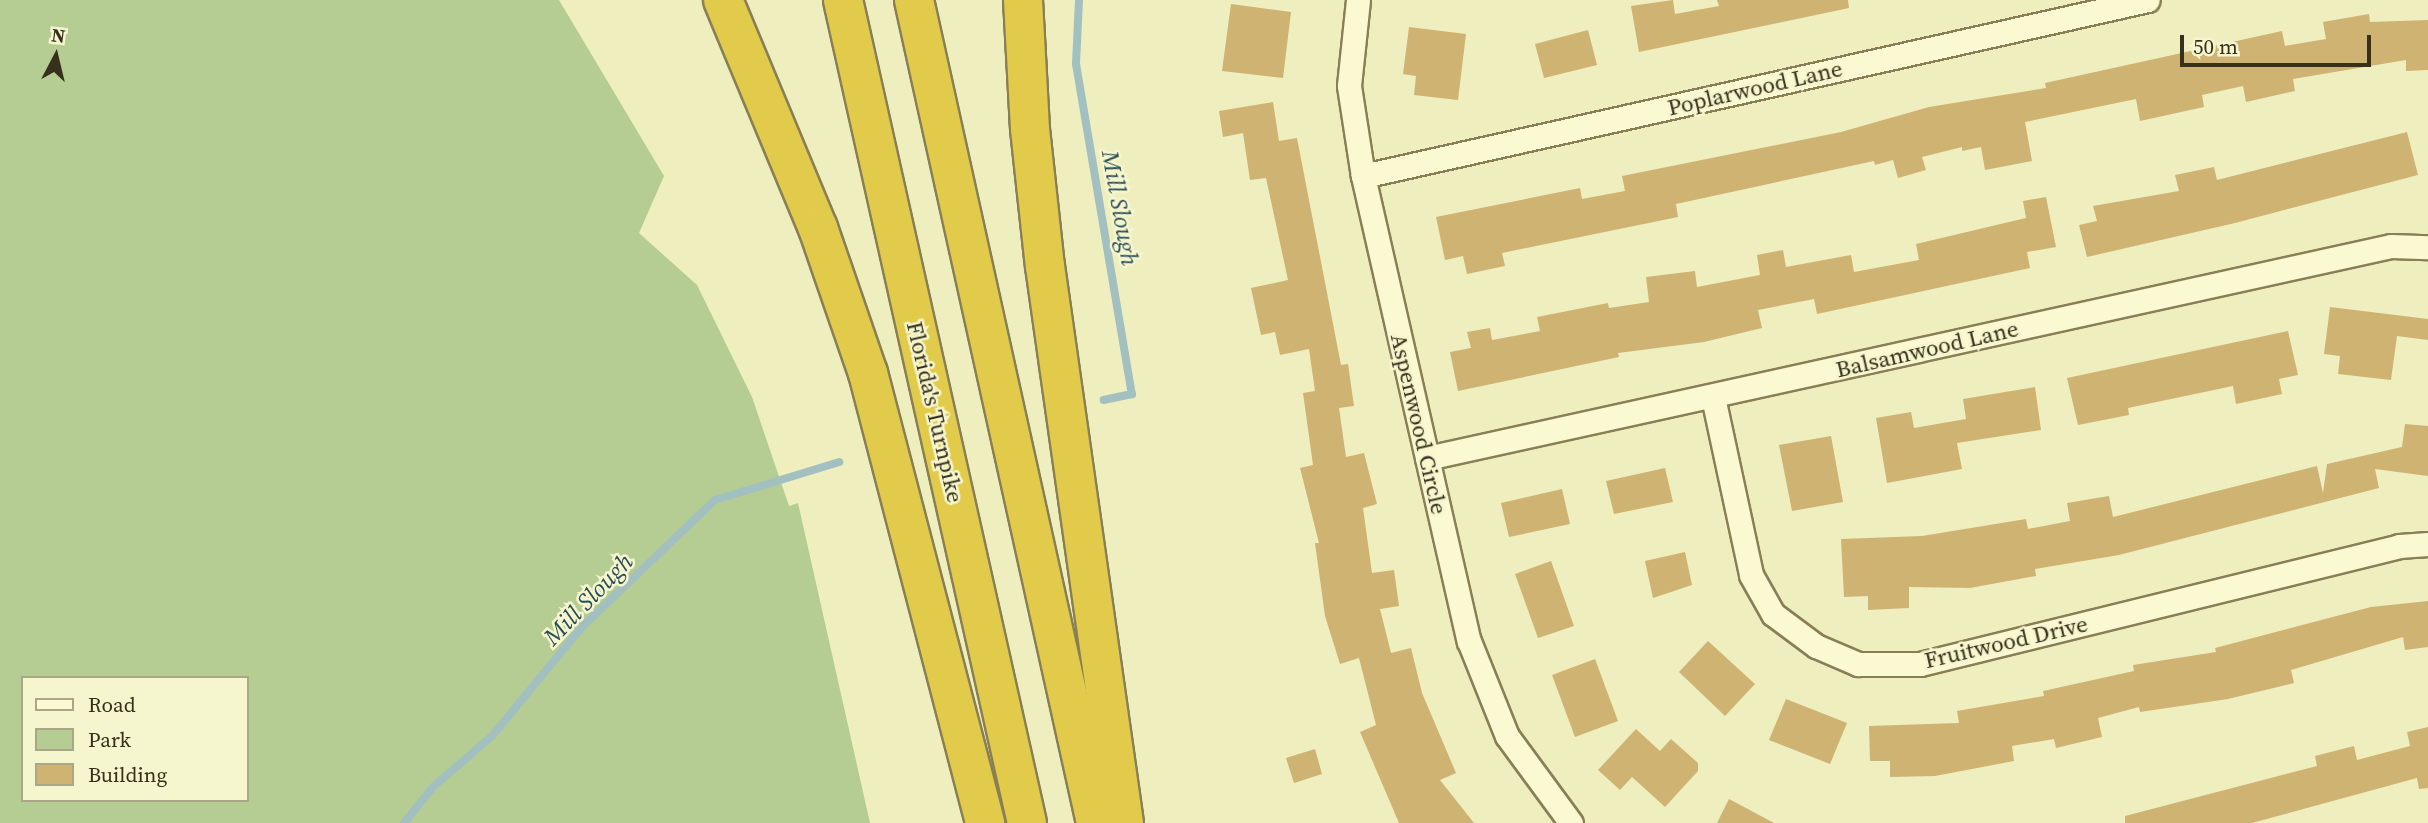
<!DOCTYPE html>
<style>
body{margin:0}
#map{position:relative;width:2428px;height:823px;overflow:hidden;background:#efeebe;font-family:"Source Serif 4",serif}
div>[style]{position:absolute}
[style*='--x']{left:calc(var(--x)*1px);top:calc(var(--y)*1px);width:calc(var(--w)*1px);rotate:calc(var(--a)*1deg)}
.green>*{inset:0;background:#b5cd92}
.stream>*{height:8px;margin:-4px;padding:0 4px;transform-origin:4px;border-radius:4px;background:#a2c0c0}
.building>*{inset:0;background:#ceb373}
.roads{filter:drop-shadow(2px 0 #887f56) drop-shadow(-2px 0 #887f56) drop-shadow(0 2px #887f56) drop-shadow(0 -2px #887f56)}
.minor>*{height:23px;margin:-11.5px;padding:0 11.5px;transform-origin:11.5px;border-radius:11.5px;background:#faf9d1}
.motorway>*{height:38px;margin:-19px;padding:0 19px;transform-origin:19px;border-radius:19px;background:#e2cb4b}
span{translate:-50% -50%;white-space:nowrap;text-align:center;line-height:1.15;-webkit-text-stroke:5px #f6f6ce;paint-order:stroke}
.street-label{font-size:23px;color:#36301c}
.water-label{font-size:24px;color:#2a4d57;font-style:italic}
.legend{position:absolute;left:21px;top:676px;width:228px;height:126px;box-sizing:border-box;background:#f6f6ce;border:2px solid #a9a787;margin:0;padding:9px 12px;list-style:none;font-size:21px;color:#36301c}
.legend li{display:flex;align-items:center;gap:14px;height:35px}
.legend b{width:35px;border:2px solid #a9a787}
.north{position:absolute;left:21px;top:21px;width:70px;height:70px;-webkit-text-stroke:5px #f6f6ce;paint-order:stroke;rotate:7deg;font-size:19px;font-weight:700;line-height:28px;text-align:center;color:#36301c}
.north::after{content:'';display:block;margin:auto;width:24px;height:32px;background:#36301c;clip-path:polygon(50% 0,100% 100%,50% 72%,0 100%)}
.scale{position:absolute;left:2180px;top:35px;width:191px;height:32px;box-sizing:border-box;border:4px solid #36301c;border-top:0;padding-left:9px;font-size:21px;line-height:24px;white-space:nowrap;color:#36301c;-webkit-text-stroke:5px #f6f6ce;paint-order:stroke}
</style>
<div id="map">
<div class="green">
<i style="clip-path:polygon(evenodd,0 0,559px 0,664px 176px,639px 233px,697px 285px,752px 397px,789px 506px,798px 503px,870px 823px,0 823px,0 0,23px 678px,247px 678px,247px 800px,23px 800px,23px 678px)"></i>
</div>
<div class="stream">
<i style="--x:1079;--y:0;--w:64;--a:92.7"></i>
<i style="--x:1076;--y:64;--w:335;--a:80.4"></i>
<i style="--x:1132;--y:394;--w:29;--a:168"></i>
<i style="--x:404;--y:823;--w:46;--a:-51.1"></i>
<i style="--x:433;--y:787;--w:78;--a:-40.8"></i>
<i style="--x:492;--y:736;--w:141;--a:-50.5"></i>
<i style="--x:582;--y:627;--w:184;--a:-43.7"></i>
<i style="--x:715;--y:500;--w:130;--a:-17"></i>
</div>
<div class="building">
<i style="clip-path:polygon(1673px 0,1675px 14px,1719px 6px,1717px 0,1848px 0,1849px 8px,1639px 52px,1631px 6px)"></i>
<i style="clip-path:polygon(1231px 4px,1291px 12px,1283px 78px,1222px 71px)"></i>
<i style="clip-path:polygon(2369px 14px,2370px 22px,2428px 20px,2428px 70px,2406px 71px,2406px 60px,2293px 79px,2295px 91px,2246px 102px,2243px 86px,2202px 95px,2204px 107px,2140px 121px,2136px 99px,2025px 122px,2032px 161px,1985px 170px,1981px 147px,1962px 151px,1962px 147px,1922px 157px,1926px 170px,1898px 178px,1893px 160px,1875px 165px,1874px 161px,1676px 204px,1678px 217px,1502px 253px,1505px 266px,1467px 274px,1463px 256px,1445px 260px,1436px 217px,1580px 188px,1582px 199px,1625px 191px,1622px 176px,1841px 132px,1929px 107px,2046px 88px,2045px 83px,2282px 31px,2285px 46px,2326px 39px,2323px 22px)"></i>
<i style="clip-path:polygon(1409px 27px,1466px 34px,1458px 100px,1414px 95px,1416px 76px,1403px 74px)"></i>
<i style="clip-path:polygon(1588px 30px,1597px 65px,1544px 78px,1535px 44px)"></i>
<i style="clip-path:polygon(1273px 102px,1279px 141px,1297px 138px,1341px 365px,1348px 364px,1354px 406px,1339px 408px,1346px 457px,1364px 453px,1377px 504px,1363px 508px,1372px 573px,1394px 570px,1399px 606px,1380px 609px,1391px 653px,1411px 648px,1422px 693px,1456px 773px,1440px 780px,1474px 823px,1399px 823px,1360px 732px,1376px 725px,1359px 658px,1340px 664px,1325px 616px,1315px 543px,1319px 543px,1300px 468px,1313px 465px,1303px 393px,1315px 391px,1309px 349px,1280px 355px,1275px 332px,1261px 335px,1251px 288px,1288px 280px,1266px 178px,1250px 180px,1243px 133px,1223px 137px,1219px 111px)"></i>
<i style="clip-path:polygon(2407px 132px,2418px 175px,2235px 223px,2087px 257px,2079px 225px,2097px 221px,2093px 206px,2179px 191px,2175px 175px,2214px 167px,2217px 180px)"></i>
<i style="clip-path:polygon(2046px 197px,2056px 247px,2027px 252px,2030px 268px,1817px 314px,1814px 299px,1758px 310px,1762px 328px,1704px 342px,1618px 353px,1619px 357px,1458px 391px,1450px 352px,1471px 348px,1467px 332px,1490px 328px,1492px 340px,1540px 331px,1537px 317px,1608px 303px,1609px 308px,1649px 302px,1646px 277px,1695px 271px,1697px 287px,1760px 275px,1757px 255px,1783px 250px,1786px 267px,1851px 255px,1854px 272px,1919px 260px,1916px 244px,2026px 218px,2023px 201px)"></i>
<i style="clip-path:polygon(2330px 307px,2428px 319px,2428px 340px,2397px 336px,2391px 380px,2338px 374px,2340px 356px,2324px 354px)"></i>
<i style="clip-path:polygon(2288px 331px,2298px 375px,2279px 379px,2282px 394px,2236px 404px,2233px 386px,2128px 408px,2129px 415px,2078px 425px,2067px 378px)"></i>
<i style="clip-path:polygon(2035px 387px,2041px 430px,1957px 443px,1962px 469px,1887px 483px,1876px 418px,1911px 412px,1914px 428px,1966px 419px,1963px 399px)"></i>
<i style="clip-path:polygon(2405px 424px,2428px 426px,2428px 476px,2375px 469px,2379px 488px,2119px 555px,2035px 569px,2036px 576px,1970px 588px,1909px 587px,1909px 608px,1868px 610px,1868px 596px,1844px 597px,1841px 539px,1922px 536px,2026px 519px,2028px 529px,2070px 521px,2067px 503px,2109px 496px,2113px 517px,2317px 466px,2323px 493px,2327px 464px,2402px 447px)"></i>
<i style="clip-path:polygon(1831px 436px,1843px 502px,1792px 511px,1779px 445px)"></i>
<i style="clip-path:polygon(1665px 468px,1673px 502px,1614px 514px,1606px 481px)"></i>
<i style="clip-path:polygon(1562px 489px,1570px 524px,1509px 537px,1501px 503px)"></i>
<i style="clip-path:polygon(1685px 552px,1692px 585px,1653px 598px,1645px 561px)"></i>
<i style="clip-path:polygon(1551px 561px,1574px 626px,1538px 638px,1515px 574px)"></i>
<i style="clip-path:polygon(2428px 601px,2428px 647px,2405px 650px,2403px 637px,2291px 670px,2294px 683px,2228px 699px,2140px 712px,2139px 707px,2098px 718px,2102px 737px,2056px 748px,2054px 739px,2012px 746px,2014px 761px,1935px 776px,1890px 777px,1890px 761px,1870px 761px,1869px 726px,1959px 723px,1957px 711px,2044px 696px,2043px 691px,2134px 671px,2133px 665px,2216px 652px,2215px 648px,2371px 607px)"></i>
<i style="clip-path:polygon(1708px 641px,1755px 684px,1725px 716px,1679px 672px)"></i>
<i style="clip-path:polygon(1595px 659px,1618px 721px,1575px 737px,1552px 675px)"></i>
<i style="clip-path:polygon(1786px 699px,1847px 723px,1830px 764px,1769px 740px)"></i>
<i style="clip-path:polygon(2428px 727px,2428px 788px,2419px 789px,2417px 778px,2252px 823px,2125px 823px,2125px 816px,2317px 766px,2315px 756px,2354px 746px,2357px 760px,2410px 746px,2407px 732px)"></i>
<i style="clip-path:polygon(1636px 729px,1660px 751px,1671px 739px,1698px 763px,1698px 771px,1665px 807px,1632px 777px,1620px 790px,1598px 770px)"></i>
<i style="clip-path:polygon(1315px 749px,1322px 774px,1294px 783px,1286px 758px)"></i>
<i style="clip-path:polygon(1729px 799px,1774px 823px,1717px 823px)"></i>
</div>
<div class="roads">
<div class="minor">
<i style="--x:1358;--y:0;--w:86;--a:96"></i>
<i style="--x:1349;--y:86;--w:91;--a:81.2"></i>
<i style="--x:1363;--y:176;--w:477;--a:77.2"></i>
<i style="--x:1469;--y:641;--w:102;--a:68.2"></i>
<i style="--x:1507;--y:736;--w:108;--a:53.7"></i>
<i style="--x:1363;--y:176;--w:804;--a:-12.64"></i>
<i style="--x:1713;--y:397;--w:182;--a:77.9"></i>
<i style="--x:1751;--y:575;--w:45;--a:60.6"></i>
<i style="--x:1773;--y:614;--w:54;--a:36.7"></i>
<i style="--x:1816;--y:646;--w:46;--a:23.2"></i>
<i style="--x:1858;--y:664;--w:62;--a:0"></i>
<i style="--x:1920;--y:664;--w:493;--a:-13.8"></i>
<i style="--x:2399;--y:546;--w:29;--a:-4"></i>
<i style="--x:1427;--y:458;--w:987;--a:-12.4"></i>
<i style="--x:2391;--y:246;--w:37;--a:2"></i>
</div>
<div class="motorway">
<i style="--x:723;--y:0;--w:247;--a:67.4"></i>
<i style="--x:818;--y:228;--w:153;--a:71"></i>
<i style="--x:868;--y:373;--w:465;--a:75.4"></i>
<i style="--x:843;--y:0;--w:843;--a:77.4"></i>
<i style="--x:914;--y:0;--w:843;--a:77.53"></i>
<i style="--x:1023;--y:0;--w:129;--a:86.9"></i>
<i style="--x:1030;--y:129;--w:138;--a:83.8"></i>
<i style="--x:1045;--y:266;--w:563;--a:81.93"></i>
</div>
</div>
<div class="street-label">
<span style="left:1755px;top:88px;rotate:-13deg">Poplarwood Lane</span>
<span style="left:1927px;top:349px;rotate:-13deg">Balsamwood Lane</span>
<span style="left:935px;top:412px;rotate:77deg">Florida's Turnpike</span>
<span style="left:1419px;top:424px;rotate:77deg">Aspenwood Circle</span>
<span style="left:2006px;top:642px;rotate:-13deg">Fruitwood Drive</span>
</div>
<div class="water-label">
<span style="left:1120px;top:208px;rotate:80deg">Mill Slough</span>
<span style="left:588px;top:599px;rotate:-46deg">Mill Slough</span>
</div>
<ul class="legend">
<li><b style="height:9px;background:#faf9d1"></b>Road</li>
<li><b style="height:19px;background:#b5cd92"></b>Park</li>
<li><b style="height:19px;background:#ceb373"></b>Building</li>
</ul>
<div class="north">N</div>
<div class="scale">50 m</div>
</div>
